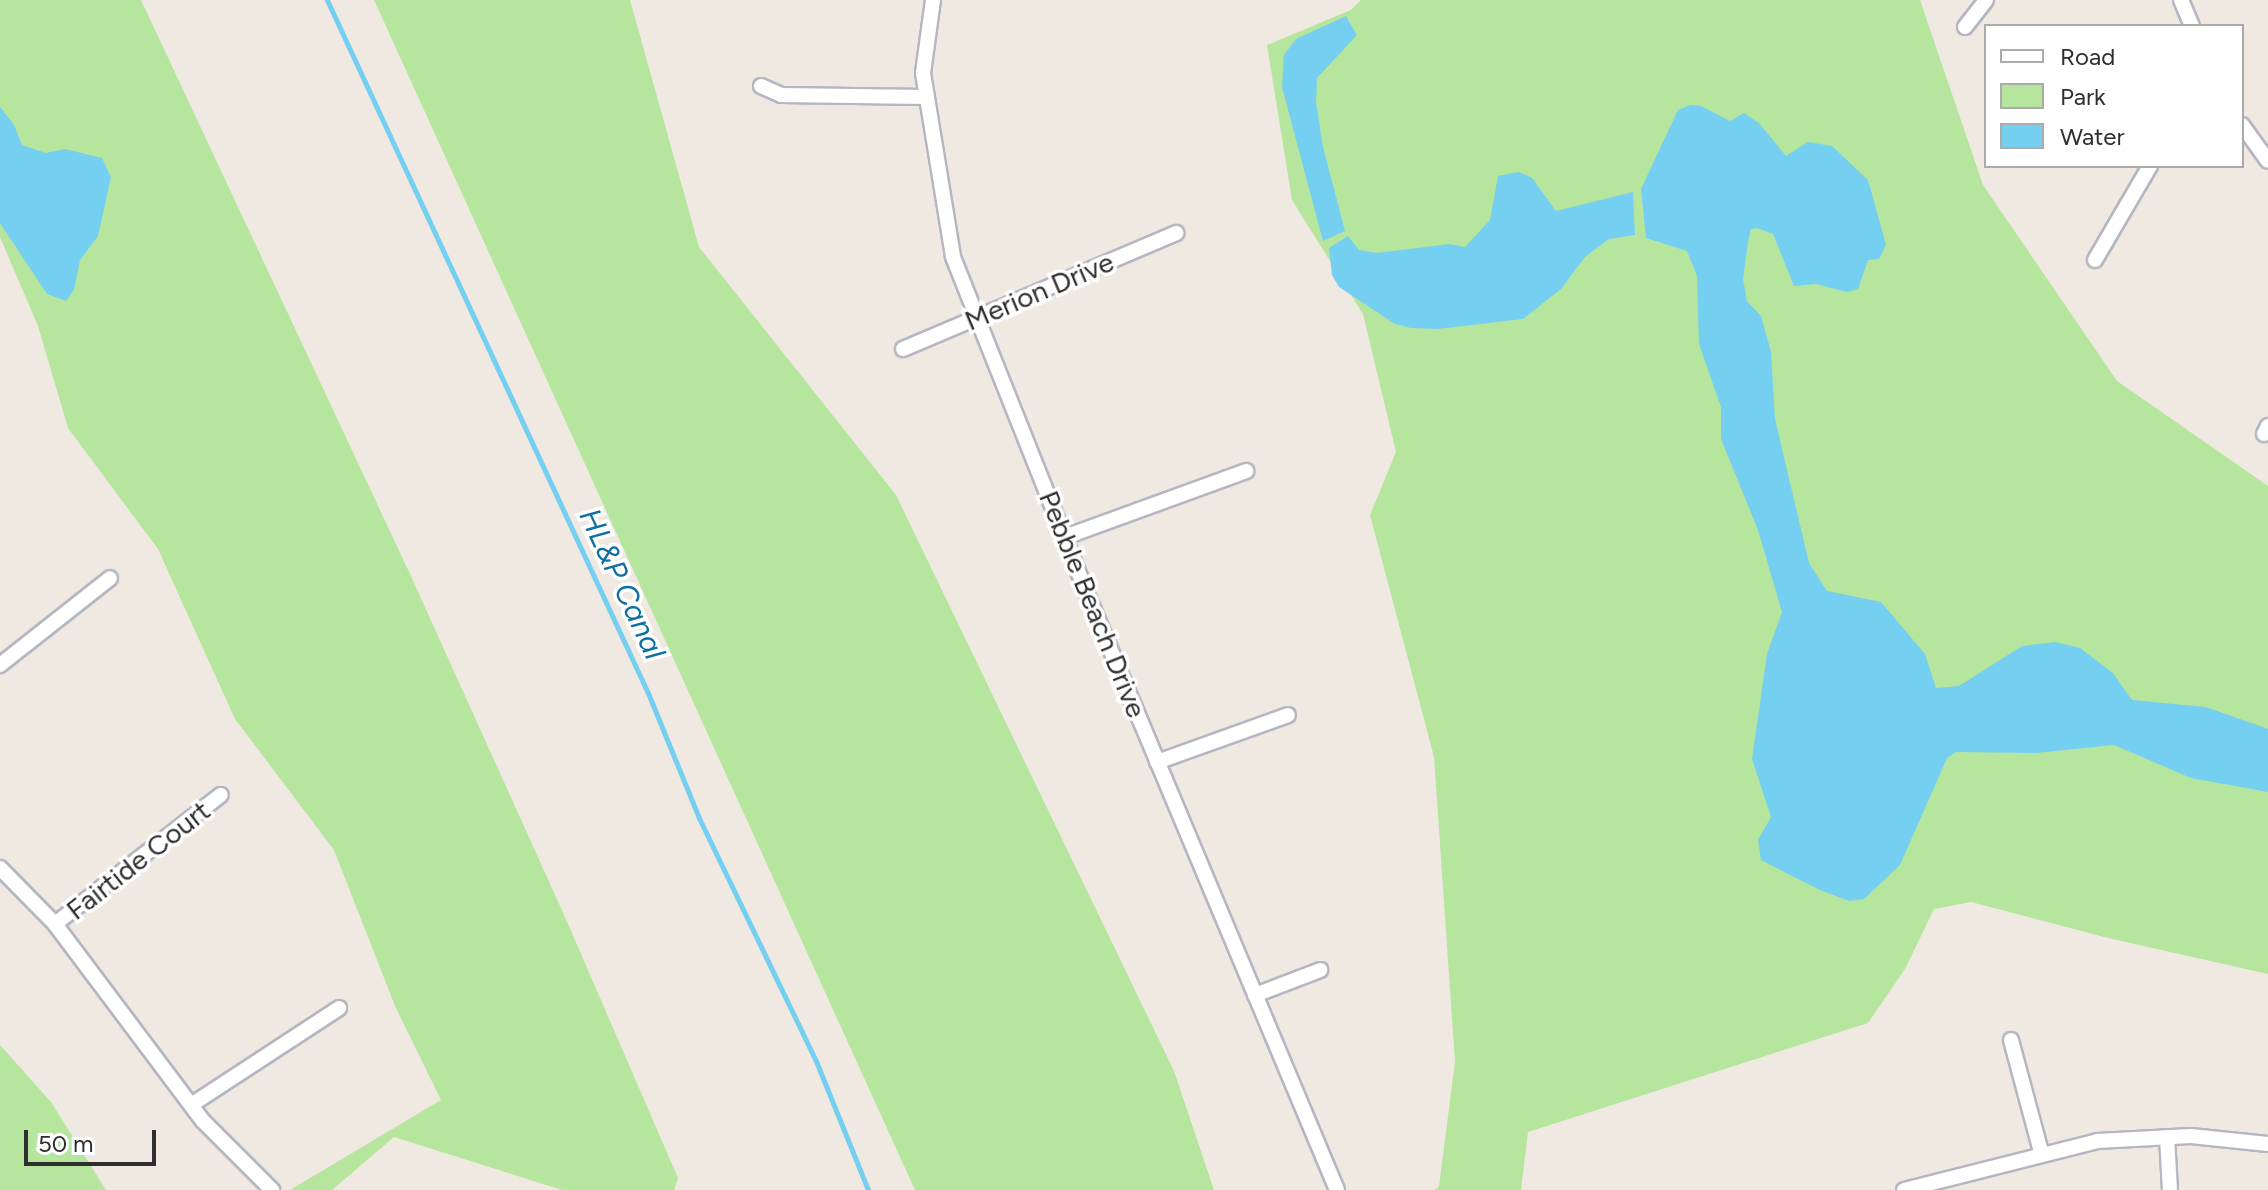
<!DOCTYPE html>
<style>
body{margin:0}
#map{position:relative;width:2268px;height:1190px;overflow:hidden;background:#efe9e1;font-family:Figtree,sans-serif}
div>[style]{position:absolute}
[style*='--x']{left:calc(var(--x)*1px);top:calc(var(--y)*1px);width:calc(var(--w)*1px);rotate:calc(var(--a)*1deg)}
.green>*{inset:0;background:#b6e59e}
.water>*{inset:0;background:#75cff0}
.stream>*{height:5px;margin:-2.5px;padding:0 2.5px;transform-origin:2.5px;border-radius:2.5px;background:#75cff0}
.roads{filter:drop-shadow(2px 0 #b4b7c1) drop-shadow(-2px 0 #b4b7c1) drop-shadow(0 2px #b4b7c1) drop-shadow(0 -2px #b4b7c1)}
.minor>*{height:14px;margin:-7px;padding:0 7px;transform-origin:7px;border-radius:7px;background:#fff}
span{translate:-50% -50%;white-space:nowrap;text-align:center;line-height:1.15;-webkit-text-stroke:7px #fff;paint-order:stroke}
.street-label{font-size:28px;color:#2e2e2e}
.water-label{font-size:30px;color:#0d6fa3;font-style:italic}
.legend{position:absolute;left:1984px;top:24px;width:260px;height:144px;box-sizing:border-box;background:#fff;border:2px solid #ababab;margin:0;padding:10px 14px;list-style:none;font-size:24px;color:#2e2e2e}
.legend li{display:flex;align-items:center;gap:16px;height:40px}
.legend b{width:40px;border:2px solid #ababab}
.scale{position:absolute;left:24px;top:1130px;width:132px;height:36px;box-sizing:border-box;border:4px solid #2e2e2e;border-top:0;padding-left:10px;font-size:24px;line-height:28px;white-space:nowrap;color:#2e2e2e;-webkit-text-stroke:6px #fff;paint-order:stroke}
</style>
<div id="map">
<div class="green">
<i style="clip-path:polygon(0 0,141px 0,410px 574px,565px 917px,678px 1178px,674px 1190px,562px 1190px,394px 1137px,332px 1190px,290px 1190px,441px 1100px,395px 1006px,334px 850px,235px 719px,158px 549px,68px 428px,38px 326px,0 237px)"></i>
<i style="clip-path:polygon(374px 0,630px 0,699px 247px,896px 495px,1174px 1071px,1214px 1190px,915px 1190px)"></i>
<i style="clip-path:polygon(1361px 0,1920px 0,1983px 185px,2117px 381px,2268px 486px,2268px 974px,2108px 938px,1971px 902px,1934px 909px,1905px 969px,1868px 1023px,1528px 1132px,1521px 1190px,1435px 1190px,1439px 1186px,1455px 1062px,1434px 757px,1370px 515px,1396px 452px,1363px 314px,1292px 200px,1267px 45px,1351px 10px)"></i>
<i style="clip-path:polygon(0 1045px,51px 1102px,106px 1190px,0 1190px)"></i>
</div>
<div class="water">
<i style="clip-path:polygon(1346px 16px,1357px 35px,1317px 78px,1316px 102px,1323px 147px,1345px 231px,1323px 241px,1282px 87px,1284px 55px,1296px 39px)"></i>
<i style="clip-path:polygon(1690px 105px,1701px 106px,1730px 121px,1744px 113px,1759px 123px,1786px 156px,1808px 142px,1832px 146px,1868px 180px,1886px 245px,1879px 259px,1868px 260px,1858px 289px,1847px 292px,1816px 284px,1794px 286px,1773px 234px,1757px 228px,1751px 229px,1748px 242px,1743px 279px,1747px 301px,1761px 316px,1771px 352px,1775px 419px,1809px 563px,1827px 591px,1881px 602px,1925px 654px,1936px 688px,1959px 686px,2022px 646px,2055px 642px,2080px 648px,2113px 673px,2132px 700px,2206px 707px,2268px 729px,2268px 792px,2191px 778px,2114px 745px,2036px 753px,1956px 752px,1947px 758px,1900px 865px,1864px 899px,1849px 901px,1820px 890px,1761px 860px,1758px 840px,1771px 817px,1752px 759px,1767px 654px,1782px 612px,1758px 530px,1721px 439px,1721px 407px,1699px 344px,1697px 276px,1687px 251px,1646px 238px,1641px 189px,1678px 110px)"></i>
<i style="clip-path:polygon(0 107px,14px 125px,22px 145px,46px 153px,65px 149px,102px 158px,111px 177px,98px 236px,80px 260px,74px 290px,66px 301px,47px 294px,0 223px)"></i>
<i style="clip-path:polygon(1519px 172px,1532px 178px,1556px 211px,1633px 192px,1635px 235px,1609px 239px,1585px 257px,1561px 289px,1523px 319px,1437px 329px,1411px 328px,1395px 324px,1339px 287px,1332px 275px,1329px 248px,1348px 236px,1359px 250px,1377px 253px,1450px 244px,1465px 247px,1490px 220px,1498px 176px)"></i>
</div>
<div class="stream">
<i style="--x:327;--y:0;--w:764;--a:65.15"></i>
<i style="--x:648;--y:693;--w:135;--a:67.8"></i>
<i style="--x:699;--y:818;--w:270;--a:64.3"></i>
<i style="--x:816;--y:1061;--w:139;--a:68"></i>
</div>
<div class="roads">
<div class="minor">
<i style="--x:933;--y:0;--w:74;--a:97.8"></i>
<i style="--x:923;--y:73;--w:186;--a:80.7"></i>
<i style="--x:953;--y:257;--w:373;--a:68.3"></i>
<i style="--x:1091;--y:603;--w:636;--a:67.26"></i>
<i style="--x:2181;--y:0;--w:28;--a:67"></i>
<i style="--x:1965;--y:27;--w:34;--a:-52"></i>
<i style="--x:761;--y:86;--w:22;--a:24"></i>
<i style="--x:781;--y:95;--w:145;--a:0.8"></i>
<i style="--x:2242;--y:125;--w:44;--a:54.2"></i>
<i style="--x:2095;--y:260;--w:109;--a:-59.7"></i>
<i style="--x:903;--y:349;--w:297;--a:-23"></i>
<i style="--x:2264;--y:434;--w:9;--a:-63"></i>
<i style="--x:1065;--y:537;--w:193;--a:-20"></i>
<i style="--x:0;--y:665;--w:140;--a:-38.3"></i>
<i style="--x:1157;--y:762;--w:139;--a:-19.7"></i>
<i style="--x:0;--y:868;--w:78;--a:45.5"></i>
<i style="--x:55;--y:924;--w:246;--a:53.1"></i>
<i style="--x:203;--y:1121;--w:98;--a:45"></i>
<i style="--x:55;--y:924;--w:210;--a:-37.9"></i>
<i style="--x:1255;--y:995;--w:70;--a:-21"></i>
<i style="--x:2011;--y:1040;--w:116;--a:75"></i>
<i style="--x:191;--y:1105;--w:177;--a:-33.2"></i>
<i style="--x:2167;--y:1137;--w:53;--a:86.8"></i>
<i style="--x:1904;--y:1190;--w:199;--a:-14.2"></i>
<i style="--x:2097;--y:1141;--w:94;--a:-3"></i>
<i style="--x:2191;--y:1136;--w:77;--a:5.9"></i>
</div>
</div>
<div class="street-label">
<span style="left:1039px;top:291px;rotate:-23deg">Merion Drive</span>
<span style="left:1093px;top:604px;rotate:68deg">Pebble Beach Drive</span>
<span style="left:138px;top:860px;rotate:-38deg">Fairtide Court</span>
</div>
<div class="water-label">
<span style="left:622px;top:584px;rotate:65deg">HL&amp;P Canal</span>
</div>
<ul class="legend">
<li><b style="height:10px;background:#fff"></b>Road</li>
<li><b style="height:22px;background:#b6e59e"></b>Park</li>
<li><b style="height:22px;background:#75cff0"></b>Water</li>
</ul>
<div class="scale">50 m</div>
</div>
